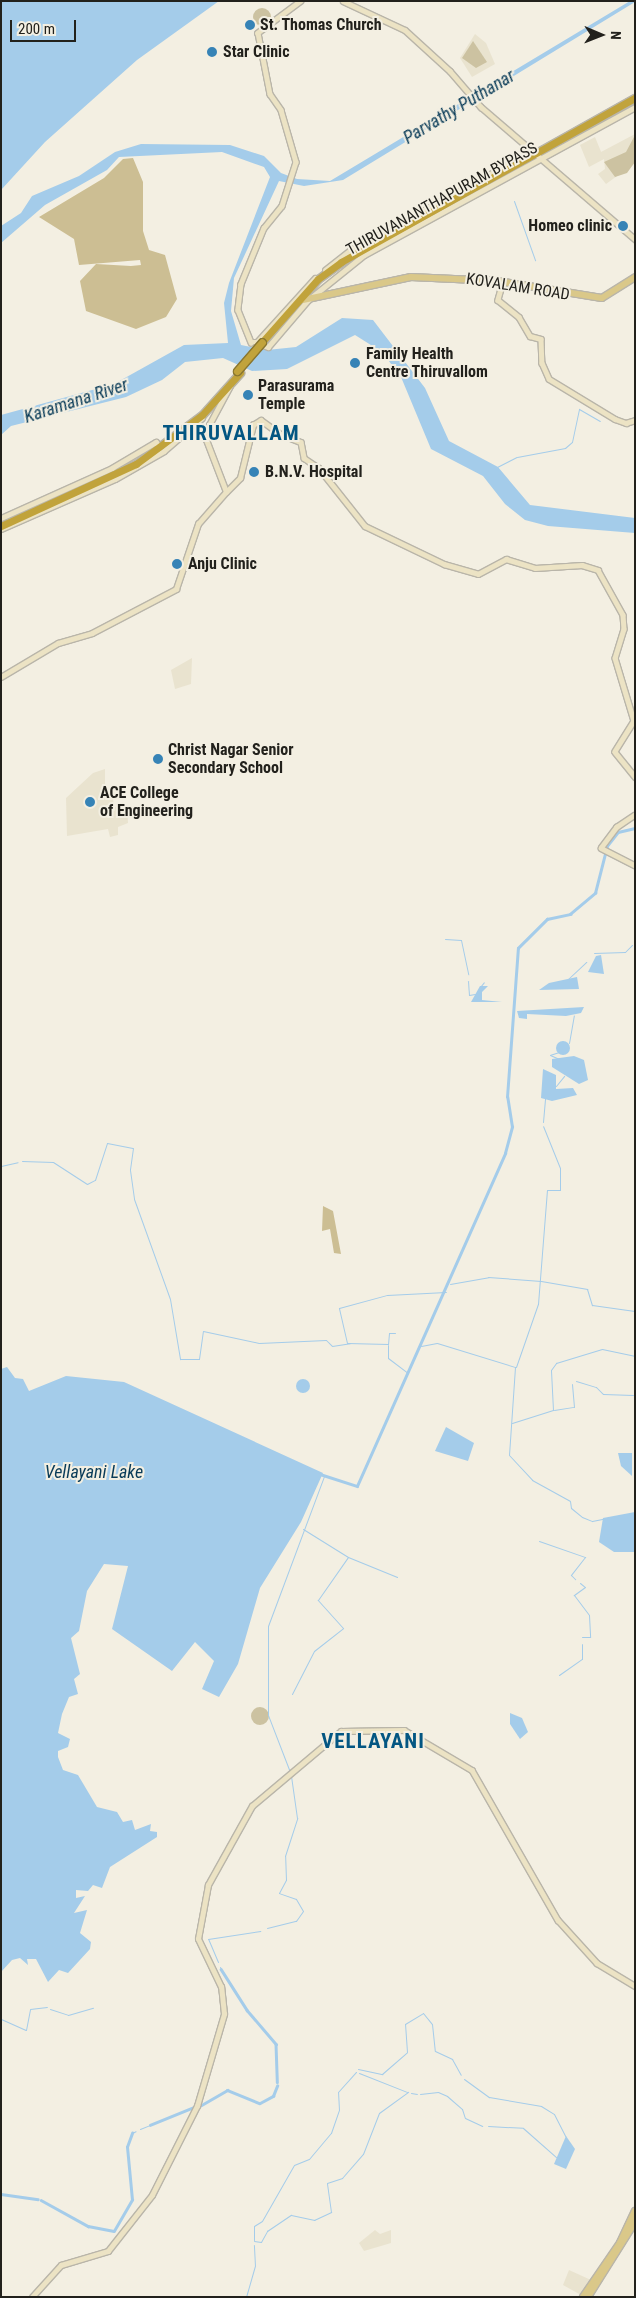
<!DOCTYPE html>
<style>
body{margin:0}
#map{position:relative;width:636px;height:2298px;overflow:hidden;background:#f3efe2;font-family:"Roboto Condensed",sans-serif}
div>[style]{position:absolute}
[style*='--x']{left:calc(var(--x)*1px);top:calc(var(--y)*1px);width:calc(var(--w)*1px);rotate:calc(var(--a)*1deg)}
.built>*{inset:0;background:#e9e3cf}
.green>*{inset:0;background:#ccc2a1}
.round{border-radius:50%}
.forest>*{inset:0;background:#ccbe93}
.water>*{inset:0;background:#a4ccea}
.stream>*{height:1px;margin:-0.5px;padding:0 0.5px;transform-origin:0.5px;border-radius:0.5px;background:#a4ccea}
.canal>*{height:2.5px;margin:-1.25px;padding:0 1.25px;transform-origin:1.25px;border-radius:1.25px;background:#a4ccea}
.roads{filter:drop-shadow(1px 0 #b9b5a9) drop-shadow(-1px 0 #b9b5a9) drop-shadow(0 1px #b9b5a9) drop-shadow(0 -1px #b9b5a9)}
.secondary>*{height:4.5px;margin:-2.25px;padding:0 2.25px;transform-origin:2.25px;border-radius:2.25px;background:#ece3c4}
.primary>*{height:5.5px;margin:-2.75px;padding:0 2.75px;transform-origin:2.75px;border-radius:2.75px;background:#dac889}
.highway>*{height:7px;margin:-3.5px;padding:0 3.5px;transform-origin:3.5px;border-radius:3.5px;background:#c1a33b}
.bridges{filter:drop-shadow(1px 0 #897630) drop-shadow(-1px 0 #897630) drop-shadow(0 1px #897630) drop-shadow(0 -1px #897630)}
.highway-bridge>*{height:7px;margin:-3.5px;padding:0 3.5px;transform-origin:3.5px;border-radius:3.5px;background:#c1a33b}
.dots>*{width:14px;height:14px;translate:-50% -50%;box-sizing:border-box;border:2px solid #f3efe2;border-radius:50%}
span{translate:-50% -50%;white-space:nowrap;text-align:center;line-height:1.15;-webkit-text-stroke:4px #f3efe2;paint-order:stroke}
.poi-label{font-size:16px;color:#22211c;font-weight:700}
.left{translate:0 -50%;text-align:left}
.right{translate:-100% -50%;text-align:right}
.street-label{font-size:16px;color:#22211c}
.water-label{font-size:18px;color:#093b58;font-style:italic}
.district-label{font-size:21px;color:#035682;font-weight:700;letter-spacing:1px}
.frame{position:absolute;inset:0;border:2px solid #22211c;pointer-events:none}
.north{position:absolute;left:576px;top:10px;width:50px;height:50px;-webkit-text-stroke:4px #f3efe2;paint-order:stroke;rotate:91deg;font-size:14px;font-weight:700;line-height:20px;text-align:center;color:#22211c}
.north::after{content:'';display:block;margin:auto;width:18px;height:22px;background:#22211c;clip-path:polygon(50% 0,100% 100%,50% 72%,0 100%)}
.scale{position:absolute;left:10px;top:20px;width:66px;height:22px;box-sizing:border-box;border:2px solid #22211c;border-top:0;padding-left:6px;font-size:15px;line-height:18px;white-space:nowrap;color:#22211c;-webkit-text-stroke:4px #f3efe2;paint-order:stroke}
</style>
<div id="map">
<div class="built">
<i style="clip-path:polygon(475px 34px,486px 43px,495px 64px,472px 77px,460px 58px)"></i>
<i style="clip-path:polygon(635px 134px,635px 163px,606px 184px,598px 174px,605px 169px,604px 159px,589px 167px,580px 145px,595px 137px,604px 159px,601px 152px)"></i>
<i style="clip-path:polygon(192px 658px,191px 684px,175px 689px,171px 670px)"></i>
<i style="clip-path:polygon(105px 769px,105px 787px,112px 790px,114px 807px,127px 805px,128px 823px,118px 827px,118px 835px,110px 837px,108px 829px,67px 836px,66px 798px,93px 773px)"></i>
<i style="clip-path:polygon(375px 2230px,380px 2234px,391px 2230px,391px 2243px,364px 2251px,359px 2243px)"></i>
<i style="clip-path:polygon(569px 2270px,591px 2280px,581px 2295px,563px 2285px)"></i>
</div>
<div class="green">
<i class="round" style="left:253px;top:8px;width:18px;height:18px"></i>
<i style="clip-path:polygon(473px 41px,487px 62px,476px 68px,462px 58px)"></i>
<i style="clip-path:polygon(635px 135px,635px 162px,627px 173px,615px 177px,604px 162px,626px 152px)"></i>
<i class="round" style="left:251px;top:1707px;width:18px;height:18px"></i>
</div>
<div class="forest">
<i style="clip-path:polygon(133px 158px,143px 182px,143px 231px,149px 250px,165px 255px,177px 299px,166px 317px,136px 329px,86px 311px,80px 281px,96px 264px,131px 266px,141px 265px,140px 260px,79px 265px,74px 239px,39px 217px,104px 178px,123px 159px)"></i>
<i style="clip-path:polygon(323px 1206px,333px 1211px,341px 1254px,334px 1253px,330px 1229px,322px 1231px)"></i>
</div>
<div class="water">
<i style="clip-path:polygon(1px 1px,219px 1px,137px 60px,45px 142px,1px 190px)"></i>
<i style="clip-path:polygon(630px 1px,635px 2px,343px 180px,304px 186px,279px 181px,234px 278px,231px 311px,241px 345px,267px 350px,296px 347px,342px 318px,373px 320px,425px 388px,449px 441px,498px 467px,530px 505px,635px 518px,635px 533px,548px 526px,525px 520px,505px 504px,483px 476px,431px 449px,401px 377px,382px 352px,355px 335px,287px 369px,252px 371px,223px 358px,185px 362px,162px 380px,126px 397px,11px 426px,1px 435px,1px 415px,114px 384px,184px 345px,228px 343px,224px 303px,229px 283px,270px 177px,264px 167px,222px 152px,119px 157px,107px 170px,45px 205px,1px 243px,1px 226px,21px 213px,32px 196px,79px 176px,115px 152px,141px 144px,230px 145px,264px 156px,281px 173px,297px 179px,330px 181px)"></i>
<i style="clip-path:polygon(601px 955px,604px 974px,588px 972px,596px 956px)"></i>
<i style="clip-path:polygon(577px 977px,579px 989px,539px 990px,549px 983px)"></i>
<i style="clip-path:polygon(480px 986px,488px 986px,482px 992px,482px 1000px,502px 1002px,471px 1002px)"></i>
<i style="clip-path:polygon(584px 1007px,581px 1013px,566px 1016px,527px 1014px,527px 1019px,519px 1018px,517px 1011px)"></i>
<i class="round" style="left:556px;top:1041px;width:14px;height:14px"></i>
<i style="clip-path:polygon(574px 1056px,584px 1060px,588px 1080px,579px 1084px,552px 1067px,552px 1059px)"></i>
<i style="clip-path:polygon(543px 1069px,556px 1075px,556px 1089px,573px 1088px,577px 1095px,552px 1101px,541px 1098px)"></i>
<i style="clip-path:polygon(7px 1367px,15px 1378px,23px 1379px,29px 1391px,66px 1376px,124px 1382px,323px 1473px,301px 1522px,260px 1588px,238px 1664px,219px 1697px,202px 1689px,214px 1661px,195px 1642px,172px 1671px,112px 1629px,128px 1566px,104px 1564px,87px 1591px,79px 1631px,71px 1638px,80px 1674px,74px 1679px,78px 1694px,69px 1697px,62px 1714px,58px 1733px,70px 1739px,68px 1747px,58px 1751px,58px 1757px,63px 1770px,78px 1775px,97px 1807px,117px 1812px,123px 1822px,132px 1820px,135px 1830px,151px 1824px,150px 1831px,157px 1832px,157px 1837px,110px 1867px,102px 1888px,93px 1885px,88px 1891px,76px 1890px,76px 1898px,85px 1896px,74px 1913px,87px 1910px,80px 1933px,91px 1942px,90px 1949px,68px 1973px,59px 1970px,48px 1982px,36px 1959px,27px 1959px,28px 1965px,20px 1958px,12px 1960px,1px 1972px,1px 1369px)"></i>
<i class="round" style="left:296px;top:1379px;width:14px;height:14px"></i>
<i style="clip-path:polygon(446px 1427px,474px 1443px,468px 1461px,435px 1451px)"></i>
<i style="clip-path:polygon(618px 1453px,632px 1453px,632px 1476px,621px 1466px)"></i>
<i style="clip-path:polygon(635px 1512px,635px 1552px,614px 1552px,599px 1542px,603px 1518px)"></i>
<i style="clip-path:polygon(510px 1713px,522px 1718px,528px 1732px,520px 1739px,510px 1724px)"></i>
<i style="clip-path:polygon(566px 2136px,575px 2149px,566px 2169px,554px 2164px)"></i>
</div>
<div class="stream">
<i style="--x:514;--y:201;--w:63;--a:70.4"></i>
<i style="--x:497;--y:467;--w:22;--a:-27"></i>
<i style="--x:517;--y:457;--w:49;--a:-10.6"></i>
<i style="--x:565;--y:448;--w:9;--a:-41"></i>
<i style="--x:572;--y:442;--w:34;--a:-78"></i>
<i style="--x:579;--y:409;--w:24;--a:30"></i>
<i style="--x:445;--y:939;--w:16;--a:4"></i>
<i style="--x:461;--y:940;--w:35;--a:78"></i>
<i style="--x:594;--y:953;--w:31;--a:-2"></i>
<i style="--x:625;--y:952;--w:10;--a:-45"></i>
<i style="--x:568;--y:979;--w:25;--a:-43"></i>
<i style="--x:468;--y:981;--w:14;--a:86"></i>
<i style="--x:469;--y:995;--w:6;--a:-9"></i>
<i style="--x:480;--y:987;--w:6;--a:-51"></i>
<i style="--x:569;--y:1043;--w:28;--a:-80"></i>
<i style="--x:559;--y:1052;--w:9;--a:162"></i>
<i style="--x:550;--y:1055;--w:10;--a:24"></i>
<i style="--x:556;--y:1086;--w:13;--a:-51"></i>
<i style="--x:543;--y:1122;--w:24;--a:-85"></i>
<i style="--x:22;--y:1161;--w:31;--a:2"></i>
<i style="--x:53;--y:1162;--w:40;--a:32.9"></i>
<i style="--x:87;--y:1184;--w:9;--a:-27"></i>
<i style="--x:95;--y:1180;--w:39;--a:-72"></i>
<i style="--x:107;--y:1143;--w:26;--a:11"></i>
<i style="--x:133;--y:1148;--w:22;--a:98"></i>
<i style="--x:130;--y:1170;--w:29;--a:82"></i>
<i style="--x:134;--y:1199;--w:106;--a:70.2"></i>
<i style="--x:170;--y:1299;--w:61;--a:80.5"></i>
<i style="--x:180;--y:1359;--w:19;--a:0"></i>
<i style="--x:199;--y:1359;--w:28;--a:-82"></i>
<i style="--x:203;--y:1331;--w:57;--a:12.1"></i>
<i style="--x:259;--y:1343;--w:67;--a:-2.6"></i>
<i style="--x:326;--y:1340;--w:8;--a:45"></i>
<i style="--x:332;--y:1346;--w:18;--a:-9"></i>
<i style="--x:1;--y:1166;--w:17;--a:-13"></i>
<i style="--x:450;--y:1284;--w:39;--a:-10"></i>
<i style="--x:488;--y:1277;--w:53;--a:4.3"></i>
<i style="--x:541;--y:1281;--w:47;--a:9.9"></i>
<i style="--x:587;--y:1289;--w:17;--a:73"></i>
<i style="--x:592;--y:1305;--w:43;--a:7.9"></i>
<i style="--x:395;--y:1333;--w:6;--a:180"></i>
<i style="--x:389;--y:1333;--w:11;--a:95"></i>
<i style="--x:388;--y:1344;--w:41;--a:-178.6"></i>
<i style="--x:347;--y:1343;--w:36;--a:-103"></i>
<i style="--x:339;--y:1308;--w:50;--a:-15.2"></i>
<i style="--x:387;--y:1295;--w:59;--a:-2.9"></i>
<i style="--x:388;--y:1345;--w:13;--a:90"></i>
<i style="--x:388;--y:1358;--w:25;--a:37"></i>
<i style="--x:421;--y:1346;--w:16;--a:-11"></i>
<i style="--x:437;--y:1343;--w:82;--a:17.1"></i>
<i style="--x:515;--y:1367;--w:88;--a:93.9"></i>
<i style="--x:509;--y:1455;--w:34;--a:47"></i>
<i style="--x:532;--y:1480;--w:43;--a:28.9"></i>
<i style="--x:570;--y:1501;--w:7;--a:82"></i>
<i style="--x:571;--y:1508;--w:14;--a:39"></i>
<i style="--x:582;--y:1517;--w:11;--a:22"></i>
<i style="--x:592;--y:1521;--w:31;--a:-11"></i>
<i style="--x:516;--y:1367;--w:67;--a:-70.8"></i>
<i style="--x:538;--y:1304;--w:114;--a:-85.5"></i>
<i style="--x:547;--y:1190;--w:13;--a:0"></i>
<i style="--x:560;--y:1190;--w:22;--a:-90"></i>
<i style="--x:560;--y:1168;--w:45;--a:-112"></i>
<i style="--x:576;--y:1381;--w:21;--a:17"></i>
<i style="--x:596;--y:1387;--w:10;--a:45"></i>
<i style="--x:603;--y:1394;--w:30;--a:2"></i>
<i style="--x:554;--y:1410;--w:20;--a:-9"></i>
<i style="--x:574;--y:1407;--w:23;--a:-95"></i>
<i style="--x:512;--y:1423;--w:43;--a:-17.6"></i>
<i style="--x:553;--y:1410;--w:40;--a:-92.9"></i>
<i style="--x:551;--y:1370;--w:9;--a:-54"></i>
<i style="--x:556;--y:1363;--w:48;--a:-16.9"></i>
<i style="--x:602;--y:1349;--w:34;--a:12"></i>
<i style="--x:303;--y:1529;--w:53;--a:31.9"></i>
<i style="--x:348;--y:1557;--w:53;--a:22.2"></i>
<i style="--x:539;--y:1541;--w:49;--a:19.2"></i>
<i style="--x:585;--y:1557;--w:23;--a:128"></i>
<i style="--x:571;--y:1575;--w:6;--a:45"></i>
<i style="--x:580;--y:1583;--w:6;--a:39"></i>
<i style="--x:585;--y:1587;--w:14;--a:144"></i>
<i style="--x:574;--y:1595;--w:25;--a:53"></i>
<i style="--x:589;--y:1615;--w:22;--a:87"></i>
<i style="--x:590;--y:1637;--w:8;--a:180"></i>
<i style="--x:559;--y:1675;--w:28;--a:-35"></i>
<i style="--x:582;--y:1659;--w:15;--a:-90"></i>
<i style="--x:292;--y:1694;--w:48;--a:-62.9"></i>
<i style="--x:314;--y:1651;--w:37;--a:-38"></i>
<i style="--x:343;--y:1628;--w:38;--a:-132"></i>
<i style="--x:318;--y:1600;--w:52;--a:-55.1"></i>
<i style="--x:290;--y:1772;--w:61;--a:-111.1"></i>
<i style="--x:268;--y:1715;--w:89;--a:-90"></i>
<i style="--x:268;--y:1626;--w:160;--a:-69.5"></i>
<i style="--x:267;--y:1928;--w:30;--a:-14"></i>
<i style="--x:296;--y:1921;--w:12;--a:-55"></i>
<i style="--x:303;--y:1911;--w:14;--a:-120"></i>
<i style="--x:296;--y:1899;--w:18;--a:-161"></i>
<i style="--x:279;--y:1893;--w:15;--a:-62"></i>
<i style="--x:286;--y:1880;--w:24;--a:-92"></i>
<i style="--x:285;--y:1856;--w:40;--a:-72"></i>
<i style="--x:297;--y:1818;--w:42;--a:-98.1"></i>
<i style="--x:218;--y:1962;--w:25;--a:-113"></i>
<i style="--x:208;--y:1939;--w:53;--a:-8.7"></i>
<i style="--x:220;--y:1967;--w:2;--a:63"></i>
<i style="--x:50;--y:2009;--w:19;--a:18"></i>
<i style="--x:68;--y:2015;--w:26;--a:-16"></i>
<i style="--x:1;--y:2019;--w:27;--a:24"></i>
<i style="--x:26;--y:2030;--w:21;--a:-79"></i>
<i style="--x:30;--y:2009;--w:17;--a:-7"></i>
<i style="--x:358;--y:2069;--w:25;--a:12"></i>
<i style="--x:382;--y:2074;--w:33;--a:-41"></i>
<i style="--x:407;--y:2052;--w:28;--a:-94"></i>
<i style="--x:405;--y:2024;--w:21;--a:-31"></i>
<i style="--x:423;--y:2013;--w:14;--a:51"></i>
<i style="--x:432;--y:2024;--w:27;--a:84"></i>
<i style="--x:435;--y:2051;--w:19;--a:25"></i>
<i style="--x:452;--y:2059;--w:18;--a:61"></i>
<i style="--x:359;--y:2073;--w:52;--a:21.6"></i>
<i style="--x:464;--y:2079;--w:31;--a:36"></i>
<i style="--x:489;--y:2097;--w:53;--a:9.8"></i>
<i style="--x:541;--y:2106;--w:15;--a:32"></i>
<i style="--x:554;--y:2114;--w:25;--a:63"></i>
<i style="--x:411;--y:2093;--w:6;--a:9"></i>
<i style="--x:420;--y:2094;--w:18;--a:-6"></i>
<i style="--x:438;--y:2092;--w:10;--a:24"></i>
<i style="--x:447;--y:2096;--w:20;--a:41"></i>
<i style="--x:462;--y:2109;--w:9;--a:72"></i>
<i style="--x:465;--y:2118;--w:19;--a:25"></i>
<i style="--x:488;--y:2126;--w:35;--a:3"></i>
<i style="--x:523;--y:2128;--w:44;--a:41.3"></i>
<i style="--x:140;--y:2129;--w:11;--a:-22"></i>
<i style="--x:132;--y:2133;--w:4;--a:-27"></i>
<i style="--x:254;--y:2240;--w:14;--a:-90"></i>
<i style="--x:254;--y:2226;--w:9;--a:-32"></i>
<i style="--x:262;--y:2221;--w:64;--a:-60.3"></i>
<i style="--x:294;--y:2165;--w:16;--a:-22"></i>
<i style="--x:309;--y:2159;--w:34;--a:-50"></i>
<i style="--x:331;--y:2133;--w:24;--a:-71"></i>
<i style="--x:339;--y:2110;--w:18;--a:-93"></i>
<i style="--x:338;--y:2092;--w:27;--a:-48"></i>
<i style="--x:254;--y:2241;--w:7;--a:8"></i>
<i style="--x:261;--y:2242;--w:13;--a:-61"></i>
<i style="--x:267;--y:2231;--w:29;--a:-34"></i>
<i style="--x:291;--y:2215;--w:24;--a:12"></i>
<i style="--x:314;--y:2220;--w:19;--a:-25"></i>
<i style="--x:331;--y:2212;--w:29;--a:-98"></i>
<i style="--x:327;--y:2183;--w:16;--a:-18"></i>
<i style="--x:342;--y:2178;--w:32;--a:-49"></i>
<i style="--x:363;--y:2154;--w:44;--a:-68.7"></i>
<i style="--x:379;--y:2113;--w:36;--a:-36"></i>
<i style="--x:246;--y:2297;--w:32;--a:-74"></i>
<i style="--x:255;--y:2266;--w:21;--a:-93"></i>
</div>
<div class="canal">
<i style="--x:320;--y:1474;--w:39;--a:18"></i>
<i style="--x:357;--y:1486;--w:364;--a:-66"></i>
<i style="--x:505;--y:1153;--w:27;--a:-75"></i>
<i style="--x:512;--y:1127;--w:30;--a:-99"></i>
<i style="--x:507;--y:1097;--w:149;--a:-85.8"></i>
<i style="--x:518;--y:948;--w:41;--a:-45"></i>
<i style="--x:547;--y:919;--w:24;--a:-12"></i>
<i style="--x:570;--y:914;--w:33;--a:-40"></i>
<i style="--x:595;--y:893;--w:49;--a:-75.7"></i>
<i style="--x:607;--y:846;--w:18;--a:-52"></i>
<i style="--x:618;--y:832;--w:17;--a:-13"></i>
<i style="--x:221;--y:1969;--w:49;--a:57.6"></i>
<i style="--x:247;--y:2010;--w:45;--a:49.5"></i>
<i style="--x:276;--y:2044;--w:38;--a:88"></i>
<i style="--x:198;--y:2107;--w:34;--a:-30"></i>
<i style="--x:227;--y:2090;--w:35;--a:22"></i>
<i style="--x:260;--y:2103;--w:15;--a:-28"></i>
<i style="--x:273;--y:2096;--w:11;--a:-68"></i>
<i style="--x:150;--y:2125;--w:48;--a:-22.2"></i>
<i style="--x:1;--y:2194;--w:37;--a:8"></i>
<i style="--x:41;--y:2200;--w:54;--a:29"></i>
<i style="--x:88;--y:2226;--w:26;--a:11"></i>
<i style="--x:114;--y:2231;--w:36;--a:-60"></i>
<i style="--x:132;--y:2200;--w:53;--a:-95.4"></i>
<i style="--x:127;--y:2147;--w:15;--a:-70"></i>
</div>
<div class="roads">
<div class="secondary">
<i style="--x:301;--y:1;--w:54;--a:143.3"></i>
<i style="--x:258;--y:33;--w:62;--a:78.9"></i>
<i style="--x:270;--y:94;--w:19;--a:55"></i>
<i style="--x:281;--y:110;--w:54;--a:73.9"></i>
<i style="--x:296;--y:162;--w:46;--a:107.7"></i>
<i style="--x:282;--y:206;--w:28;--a:129"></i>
<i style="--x:264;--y:228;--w:61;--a:112.3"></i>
<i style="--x:241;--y:284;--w:26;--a:97"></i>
<i style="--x:238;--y:310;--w:35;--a:68"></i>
<i style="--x:251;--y:342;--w:6;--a:0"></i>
<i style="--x:257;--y:342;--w:86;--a:-47.8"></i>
<i style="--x:343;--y:1;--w:68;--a:25.1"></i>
<i style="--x:405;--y:30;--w:61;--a:42.3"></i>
<i style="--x:450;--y:71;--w:48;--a:49.3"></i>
<i style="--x:481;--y:107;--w:203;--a:40.6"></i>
<i style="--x:325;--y:270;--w:33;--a:-38"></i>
<i style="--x:351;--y:250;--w:180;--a:-28.6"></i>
<i style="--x:503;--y:282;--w:19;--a:106"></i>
<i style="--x:498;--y:300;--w:27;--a:39"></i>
<i style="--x:519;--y:317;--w:22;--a:60"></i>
<i style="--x:530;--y:336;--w:11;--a:15"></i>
<i style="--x:541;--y:339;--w:24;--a:88"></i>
<i style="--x:542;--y:363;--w:17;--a:66"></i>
<i style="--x:549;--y:379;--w:77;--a:31.2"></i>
<i style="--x:615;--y:419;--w:12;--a:20"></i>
<i style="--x:626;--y:423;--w:9;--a:-18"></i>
<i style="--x:258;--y:343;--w:11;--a:22"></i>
<i style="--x:268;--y:347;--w:62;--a:-49.6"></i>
<i style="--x:308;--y:300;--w:72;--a:-38.8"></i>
<i style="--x:364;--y:255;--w:309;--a:-28.6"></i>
<i style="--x:226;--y:492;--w:20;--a:-45"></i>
<i style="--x:240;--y:478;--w:55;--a:-76.2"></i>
<i style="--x:253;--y:425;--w:9;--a:-32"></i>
<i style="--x:261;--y:420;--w:24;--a:36"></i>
<i style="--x:280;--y:434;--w:22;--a:21"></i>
<i style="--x:301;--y:442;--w:16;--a:79"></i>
<i style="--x:304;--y:458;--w:18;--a:34"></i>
<i style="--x:319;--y:468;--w:74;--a:51.6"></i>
<i style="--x:365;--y:526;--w:88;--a:25.7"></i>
<i style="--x:444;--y:564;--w:35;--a:16"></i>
<i style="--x:478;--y:574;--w:32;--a:-28"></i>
<i style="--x:506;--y:559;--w:30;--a:17"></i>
<i style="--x:535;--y:568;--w:47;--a:-3.7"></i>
<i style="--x:582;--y:565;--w:17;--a:17"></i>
<i style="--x:598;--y:570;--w:51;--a:60.9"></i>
<i style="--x:623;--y:615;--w:14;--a:86"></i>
<i style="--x:624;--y:629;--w:30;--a:107"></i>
<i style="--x:615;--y:658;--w:66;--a:73.2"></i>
<i style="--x:634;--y:721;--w:36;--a:122"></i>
<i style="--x:615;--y:752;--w:32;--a:51"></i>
<i style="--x:1;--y:518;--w:122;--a:-24.2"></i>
<i style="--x:112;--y:468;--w:51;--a:-30.6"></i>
<i style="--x:156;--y:442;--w:6;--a:51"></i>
<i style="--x:1;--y:529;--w:124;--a:-23.7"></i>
<i style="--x:115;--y:479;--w:56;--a:-29.7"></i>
<i style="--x:164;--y:451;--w:50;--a:-41"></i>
<i style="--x:1;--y:677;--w:66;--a:-30.8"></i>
<i style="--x:58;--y:643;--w:35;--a:-16"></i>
<i style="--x:92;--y:633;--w:95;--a:-27.6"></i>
<i style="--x:176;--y:589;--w:69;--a:-71.3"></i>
<i style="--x:198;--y:524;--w:43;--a:-48.8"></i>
<i style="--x:226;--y:492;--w:56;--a:-111"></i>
<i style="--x:206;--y:440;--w:15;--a:-79"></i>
<i style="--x:209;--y:425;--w:44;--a:-61.7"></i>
<i style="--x:635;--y:815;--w:22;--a:146"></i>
<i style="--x:617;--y:827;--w:26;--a:127"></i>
<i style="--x:601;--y:848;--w:38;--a:27"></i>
<i style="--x:32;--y:2297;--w:43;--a:-47.8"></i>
<i style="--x:61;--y:2265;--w:49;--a:-16.6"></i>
<i style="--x:108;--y:2251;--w:71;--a:-51.8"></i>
<i style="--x:152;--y:2195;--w:100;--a:-63.2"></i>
<i style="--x:197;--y:2106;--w:96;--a:-73.6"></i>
<i style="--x:224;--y:2014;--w:27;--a:-96"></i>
<i style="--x:221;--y:1987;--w:53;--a:-115.6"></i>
<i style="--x:198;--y:1939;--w:55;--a:-79.5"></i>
<i style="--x:208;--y:1885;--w:90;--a:-60.9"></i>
<i style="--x:252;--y:1806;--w:116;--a:-40.1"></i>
<i style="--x:341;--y:1731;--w:63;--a:-0.9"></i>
<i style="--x:404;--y:1730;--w:79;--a:30.5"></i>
<i style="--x:472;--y:1770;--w:173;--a:60.2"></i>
<i style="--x:558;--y:1920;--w:58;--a:47.8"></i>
<i style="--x:597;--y:1963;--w:44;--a:31.2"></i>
</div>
<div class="primary">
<i style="--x:303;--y:300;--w:110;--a:-12"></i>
<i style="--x:411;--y:277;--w:87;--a:2.6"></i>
<i style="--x:498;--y:281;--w:105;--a:9.3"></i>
<i style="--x:602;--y:298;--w:39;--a:-32"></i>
<i style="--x:583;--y:2297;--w:65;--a:-55.6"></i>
<i style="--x:620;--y:2243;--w:35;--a:-65"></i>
<i style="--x:588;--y:2297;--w:89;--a:-57.9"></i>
</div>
<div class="highway">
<i style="--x:262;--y:342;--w:84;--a:-48.4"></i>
<i style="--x:318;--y:279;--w:29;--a:-36"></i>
<i style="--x:341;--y:262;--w:337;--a:-29.2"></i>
<i style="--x:1;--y:526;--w:149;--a:-24.7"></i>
<i style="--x:136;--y:464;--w:82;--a:-36.6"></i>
<i style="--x:202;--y:415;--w:57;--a:-47.9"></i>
</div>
</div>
<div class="bridges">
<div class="highway-bridge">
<i style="--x:237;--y:371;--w:38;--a:-49"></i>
</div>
</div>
<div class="dots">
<i style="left:250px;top:25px;background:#3683b6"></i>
<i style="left:212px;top:52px;background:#3683b6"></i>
<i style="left:623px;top:226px;background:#3683b6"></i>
<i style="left:355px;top:363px;background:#3683b6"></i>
<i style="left:248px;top:395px;background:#3683b6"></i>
<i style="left:254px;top:472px;background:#3683b6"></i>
<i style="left:177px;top:564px;background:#3683b6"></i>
<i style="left:158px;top:759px;background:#3683b6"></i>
<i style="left:90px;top:802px;background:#3683b6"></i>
</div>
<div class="poi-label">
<span class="left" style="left:260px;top:25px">St. Thomas Church</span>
<span class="left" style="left:223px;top:52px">Star Clinic</span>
<span class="right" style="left:612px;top:226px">Homeo clinic</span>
<span class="left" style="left:366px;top:363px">Family Health<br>Centre Thiruvallom</span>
<span class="left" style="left:258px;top:395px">Parasurama<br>Temple</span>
<span class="left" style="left:265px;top:472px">B.N.V. Hospital</span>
<span class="left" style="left:188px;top:564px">Anju Clinic</span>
<span class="left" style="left:168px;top:759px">Christ Nagar Senior<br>Secondary School</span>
<span class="left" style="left:100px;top:802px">ACE College<br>of Engineering</span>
</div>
<div class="street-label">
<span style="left:442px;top:199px;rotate:-29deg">THIRUVANANTHAPURAM BYPASS</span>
<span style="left:518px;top:287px;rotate:9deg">KOVALAM ROAD</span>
</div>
<div class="water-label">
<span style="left:459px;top:107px;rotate:-31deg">Parvathy Puthanar</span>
<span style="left:76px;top:401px;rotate:-18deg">Karamana River</span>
<span style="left:94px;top:1472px">Vellayani Lake</span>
</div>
<div class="district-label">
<span style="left:231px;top:433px">THIRUVALLAM</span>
<span style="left:373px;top:1741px">VELLAYANI</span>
</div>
<div class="frame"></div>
<div class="north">N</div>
<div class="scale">200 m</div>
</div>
